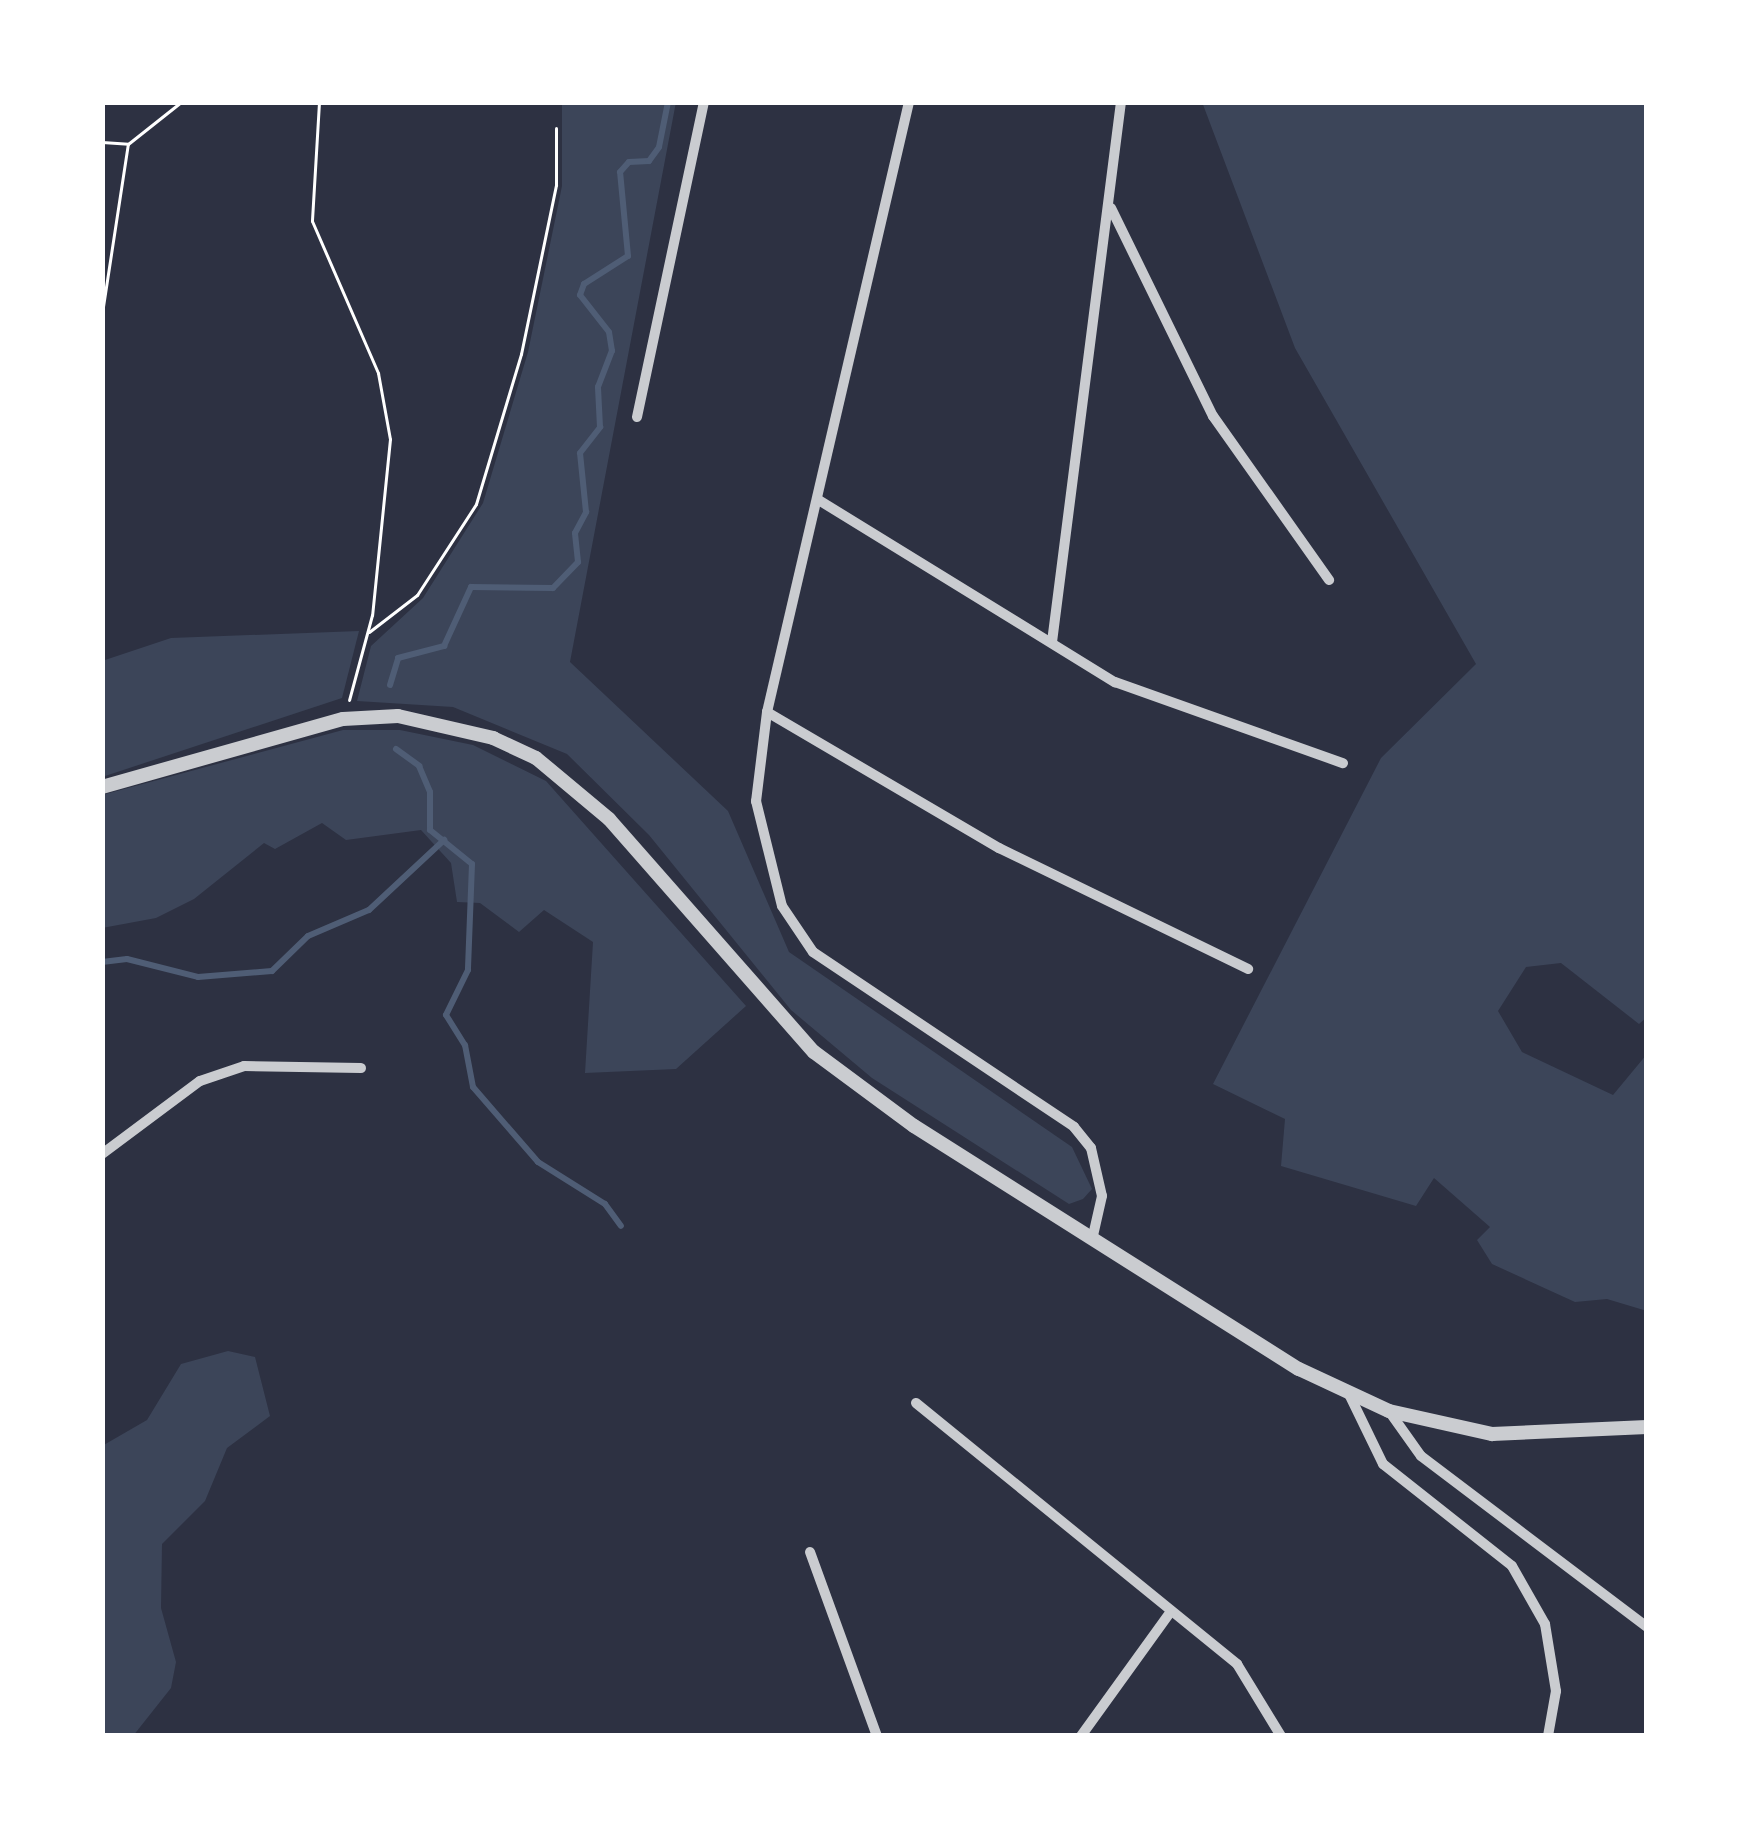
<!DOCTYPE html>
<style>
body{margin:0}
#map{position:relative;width:1749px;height:1838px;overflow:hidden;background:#2d3142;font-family:"Work Sans",sans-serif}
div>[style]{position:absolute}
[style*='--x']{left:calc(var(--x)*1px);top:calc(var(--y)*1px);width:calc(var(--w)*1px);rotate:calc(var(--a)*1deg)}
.green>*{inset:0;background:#3c4559}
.stream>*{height:6px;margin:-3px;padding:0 3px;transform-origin:3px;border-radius:3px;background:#4f5d75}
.path>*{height:3px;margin:-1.5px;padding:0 1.5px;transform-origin:1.5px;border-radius:1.5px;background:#fff}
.minor>*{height:10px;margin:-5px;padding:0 5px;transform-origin:5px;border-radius:5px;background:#caccd0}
.tertiary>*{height:14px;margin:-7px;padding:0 7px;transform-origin:7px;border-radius:7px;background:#caccd0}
span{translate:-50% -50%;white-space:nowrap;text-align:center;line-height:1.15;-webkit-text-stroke:10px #fff;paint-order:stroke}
.frame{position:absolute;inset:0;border:105px solid #fff;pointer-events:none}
</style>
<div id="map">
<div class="green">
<i style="clip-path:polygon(562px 102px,676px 102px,570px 662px,728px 811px,789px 952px,1072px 1147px,1092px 1189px,1083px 1199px,1069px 1204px,872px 1078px,791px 1010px,649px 835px,567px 754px,453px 707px,357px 701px,371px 646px,423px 598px,483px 503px,528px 352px,562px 186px)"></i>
<i style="clip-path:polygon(1202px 102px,1647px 102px,1647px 1017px,1639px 1024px,1561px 963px,1526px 967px,1498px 1011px,1522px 1052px,1613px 1095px,1647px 1054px,1647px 1311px,1607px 1299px,1575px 1302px,1492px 1264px,1477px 1240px,1490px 1227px,1434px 1178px,1416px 1206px,1281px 1166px,1285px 1119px,1213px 1084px,1381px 758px,1476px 664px,1295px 348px)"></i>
<i style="clip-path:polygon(359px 631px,342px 698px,102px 777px,102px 661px,171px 638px)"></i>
<i style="clip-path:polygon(343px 730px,400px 730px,473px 745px,546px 781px,746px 1006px,676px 1069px,585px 1073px,593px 942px,544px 910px,519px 932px,480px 903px,457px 902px,451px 863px,421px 830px,346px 840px,322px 823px,275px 849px,264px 843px,194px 899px,156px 918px,102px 928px,102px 795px)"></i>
<i style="clip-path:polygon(228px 1351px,255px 1357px,270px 1416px,227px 1448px,205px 1501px,162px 1544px,161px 1608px,176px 1662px,171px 1688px,133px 1736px,102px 1736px,102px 1446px,147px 1420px,181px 1364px)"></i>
</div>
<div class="stream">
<i style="--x:390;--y:685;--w:28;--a:-73"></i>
<i style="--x:398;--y:658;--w:48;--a:-14.6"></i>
<i style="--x:444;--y:646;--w:65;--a:-65.4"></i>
<i style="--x:471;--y:587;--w:82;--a:0.7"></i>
<i style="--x:553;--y:588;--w:36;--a:-46"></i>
<i style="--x:578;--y:562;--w:29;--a:-96"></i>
<i style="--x:575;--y:533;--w:24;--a:-62"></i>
<i style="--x:586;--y:512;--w:59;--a:-95.8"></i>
<i style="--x:580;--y:453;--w:33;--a:-52"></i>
<i style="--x:600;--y:427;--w:40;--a:-92.9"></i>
<i style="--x:598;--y:387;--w:39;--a:-69"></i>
<i style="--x:612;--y:351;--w:19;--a:-99"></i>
<i style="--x:609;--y:332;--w:47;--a:-128.1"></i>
<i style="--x:580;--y:295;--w:12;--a:-70"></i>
<i style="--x:584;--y:284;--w:52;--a:-32.5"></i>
<i style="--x:628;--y:256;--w:84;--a:-95.4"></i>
<i style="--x:620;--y:172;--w:13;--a:-48"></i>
<i style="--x:629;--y:162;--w:20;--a:-3"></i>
<i style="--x:649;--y:161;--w:17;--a:-54"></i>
<i style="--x:659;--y:147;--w:46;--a:-78.7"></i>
<i style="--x:396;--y:749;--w:29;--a:36"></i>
<i style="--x:419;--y:766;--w:28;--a:67"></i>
<i style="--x:430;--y:792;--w:38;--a:90"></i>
<i style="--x:430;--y:830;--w:54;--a:39"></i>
<i style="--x:472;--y:864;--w:106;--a:92.2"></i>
<i style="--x:468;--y:970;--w:50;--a:116.1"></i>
<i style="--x:446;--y:1015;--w:36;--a:58"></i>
<i style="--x:465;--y:1045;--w:43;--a:79.2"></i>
<i style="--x:473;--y:1087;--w:99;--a:49.1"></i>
<i style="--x:538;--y:1162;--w:79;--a:32.1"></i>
<i style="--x:605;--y:1204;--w:27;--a:54"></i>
<i style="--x:102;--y:962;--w:25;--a:-7"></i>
<i style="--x:127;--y:959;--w:73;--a:14.2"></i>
<i style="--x:198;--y:977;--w:74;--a:-4.6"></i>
<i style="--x:272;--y:971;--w:50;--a:-44.2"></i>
<i style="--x:308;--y:936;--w:66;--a:-23.1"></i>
<i style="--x:369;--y:910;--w:103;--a:-43"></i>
</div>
<div class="path">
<i style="--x:319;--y:102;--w:119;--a:93.4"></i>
<i style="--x:312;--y:221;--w:166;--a:66.5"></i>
<i style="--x:378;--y:373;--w:67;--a:79.7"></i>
<i style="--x:390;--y:439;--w:177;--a:95.8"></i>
<i style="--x:372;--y:615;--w:88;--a:105.1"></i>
<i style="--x:102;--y:142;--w:26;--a:4"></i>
<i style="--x:128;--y:144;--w:68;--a:-38.4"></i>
<i style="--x:102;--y:313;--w:171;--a:-81.3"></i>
<i style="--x:369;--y:632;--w:61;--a:-37.6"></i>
<i style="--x:417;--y:595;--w:108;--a:-57"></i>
<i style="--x:476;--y:504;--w:157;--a:-73.3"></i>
<i style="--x:521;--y:354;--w:173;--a:-78.3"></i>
<i style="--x:556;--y:185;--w:57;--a:-90"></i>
</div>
<div class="minor">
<i style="--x:909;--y:102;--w:626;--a:103.1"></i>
<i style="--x:767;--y:712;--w:90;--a:97"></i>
<i style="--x:756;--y:801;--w:108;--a:76.1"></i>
<i style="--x:782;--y:906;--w:55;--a:56"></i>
<i style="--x:813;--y:952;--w:314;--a:33.8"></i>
<i style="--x:1074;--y:1127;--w:27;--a:51"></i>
<i style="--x:1091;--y:1148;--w:49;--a:77.1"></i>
<i style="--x:1102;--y:1196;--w:45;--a:102.8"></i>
<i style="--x:1111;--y:208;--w:232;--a:63.9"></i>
<i style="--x:1213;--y:416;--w:201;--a:54.7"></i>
<i style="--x:637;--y:417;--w:322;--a:-78"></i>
<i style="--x:817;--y:499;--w:350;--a:31.6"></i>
<i style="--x:1115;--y:682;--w:242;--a:19.6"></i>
<i style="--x:1052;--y:642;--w:544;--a:-82.72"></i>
<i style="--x:767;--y:712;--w:269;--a:30.4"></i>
<i style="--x:999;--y:848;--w:277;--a:25.9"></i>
<i style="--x:102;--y:1154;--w:122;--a:-36.7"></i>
<i style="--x:200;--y:1081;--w:46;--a:-18.8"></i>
<i style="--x:244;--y:1066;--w:117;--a:1"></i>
<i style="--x:1349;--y:1394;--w:78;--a:64.1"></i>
<i style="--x:1383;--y:1464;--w:164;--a:38.3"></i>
<i style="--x:1512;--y:1566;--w:67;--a:60.4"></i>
<i style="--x:1545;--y:1624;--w:68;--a:80.7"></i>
<i style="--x:1556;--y:1691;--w:46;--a:100.1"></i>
<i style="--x:916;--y:1403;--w:414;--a:39.1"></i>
<i style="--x:1237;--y:1664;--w:84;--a:58.6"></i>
<i style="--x:1389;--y:1411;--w:55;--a:54.6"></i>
<i style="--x:1421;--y:1456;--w:283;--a:37.1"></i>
<i style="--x:810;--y:1552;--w:196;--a:70"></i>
<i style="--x:1081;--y:1736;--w:154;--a:-54.2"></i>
</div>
<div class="tertiary">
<i style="--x:102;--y:787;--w:250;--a:-15.8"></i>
<i style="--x:343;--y:719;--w:55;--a:-3.1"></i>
<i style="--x:398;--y:716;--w:98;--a:13"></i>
<i style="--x:493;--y:738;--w:47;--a:24.9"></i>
<i style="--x:536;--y:758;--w:95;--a:39.9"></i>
<i style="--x:609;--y:819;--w:310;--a:48.7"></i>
<i style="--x:814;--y:1052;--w:124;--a:36.5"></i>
<i style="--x:914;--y:1126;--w:455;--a:32.3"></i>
<i style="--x:1299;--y:1369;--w:99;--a:25"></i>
<i style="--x:1389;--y:1411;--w:106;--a:12.6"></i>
<i style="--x:1492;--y:1434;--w:155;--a:-2.6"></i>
</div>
<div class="frame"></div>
</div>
